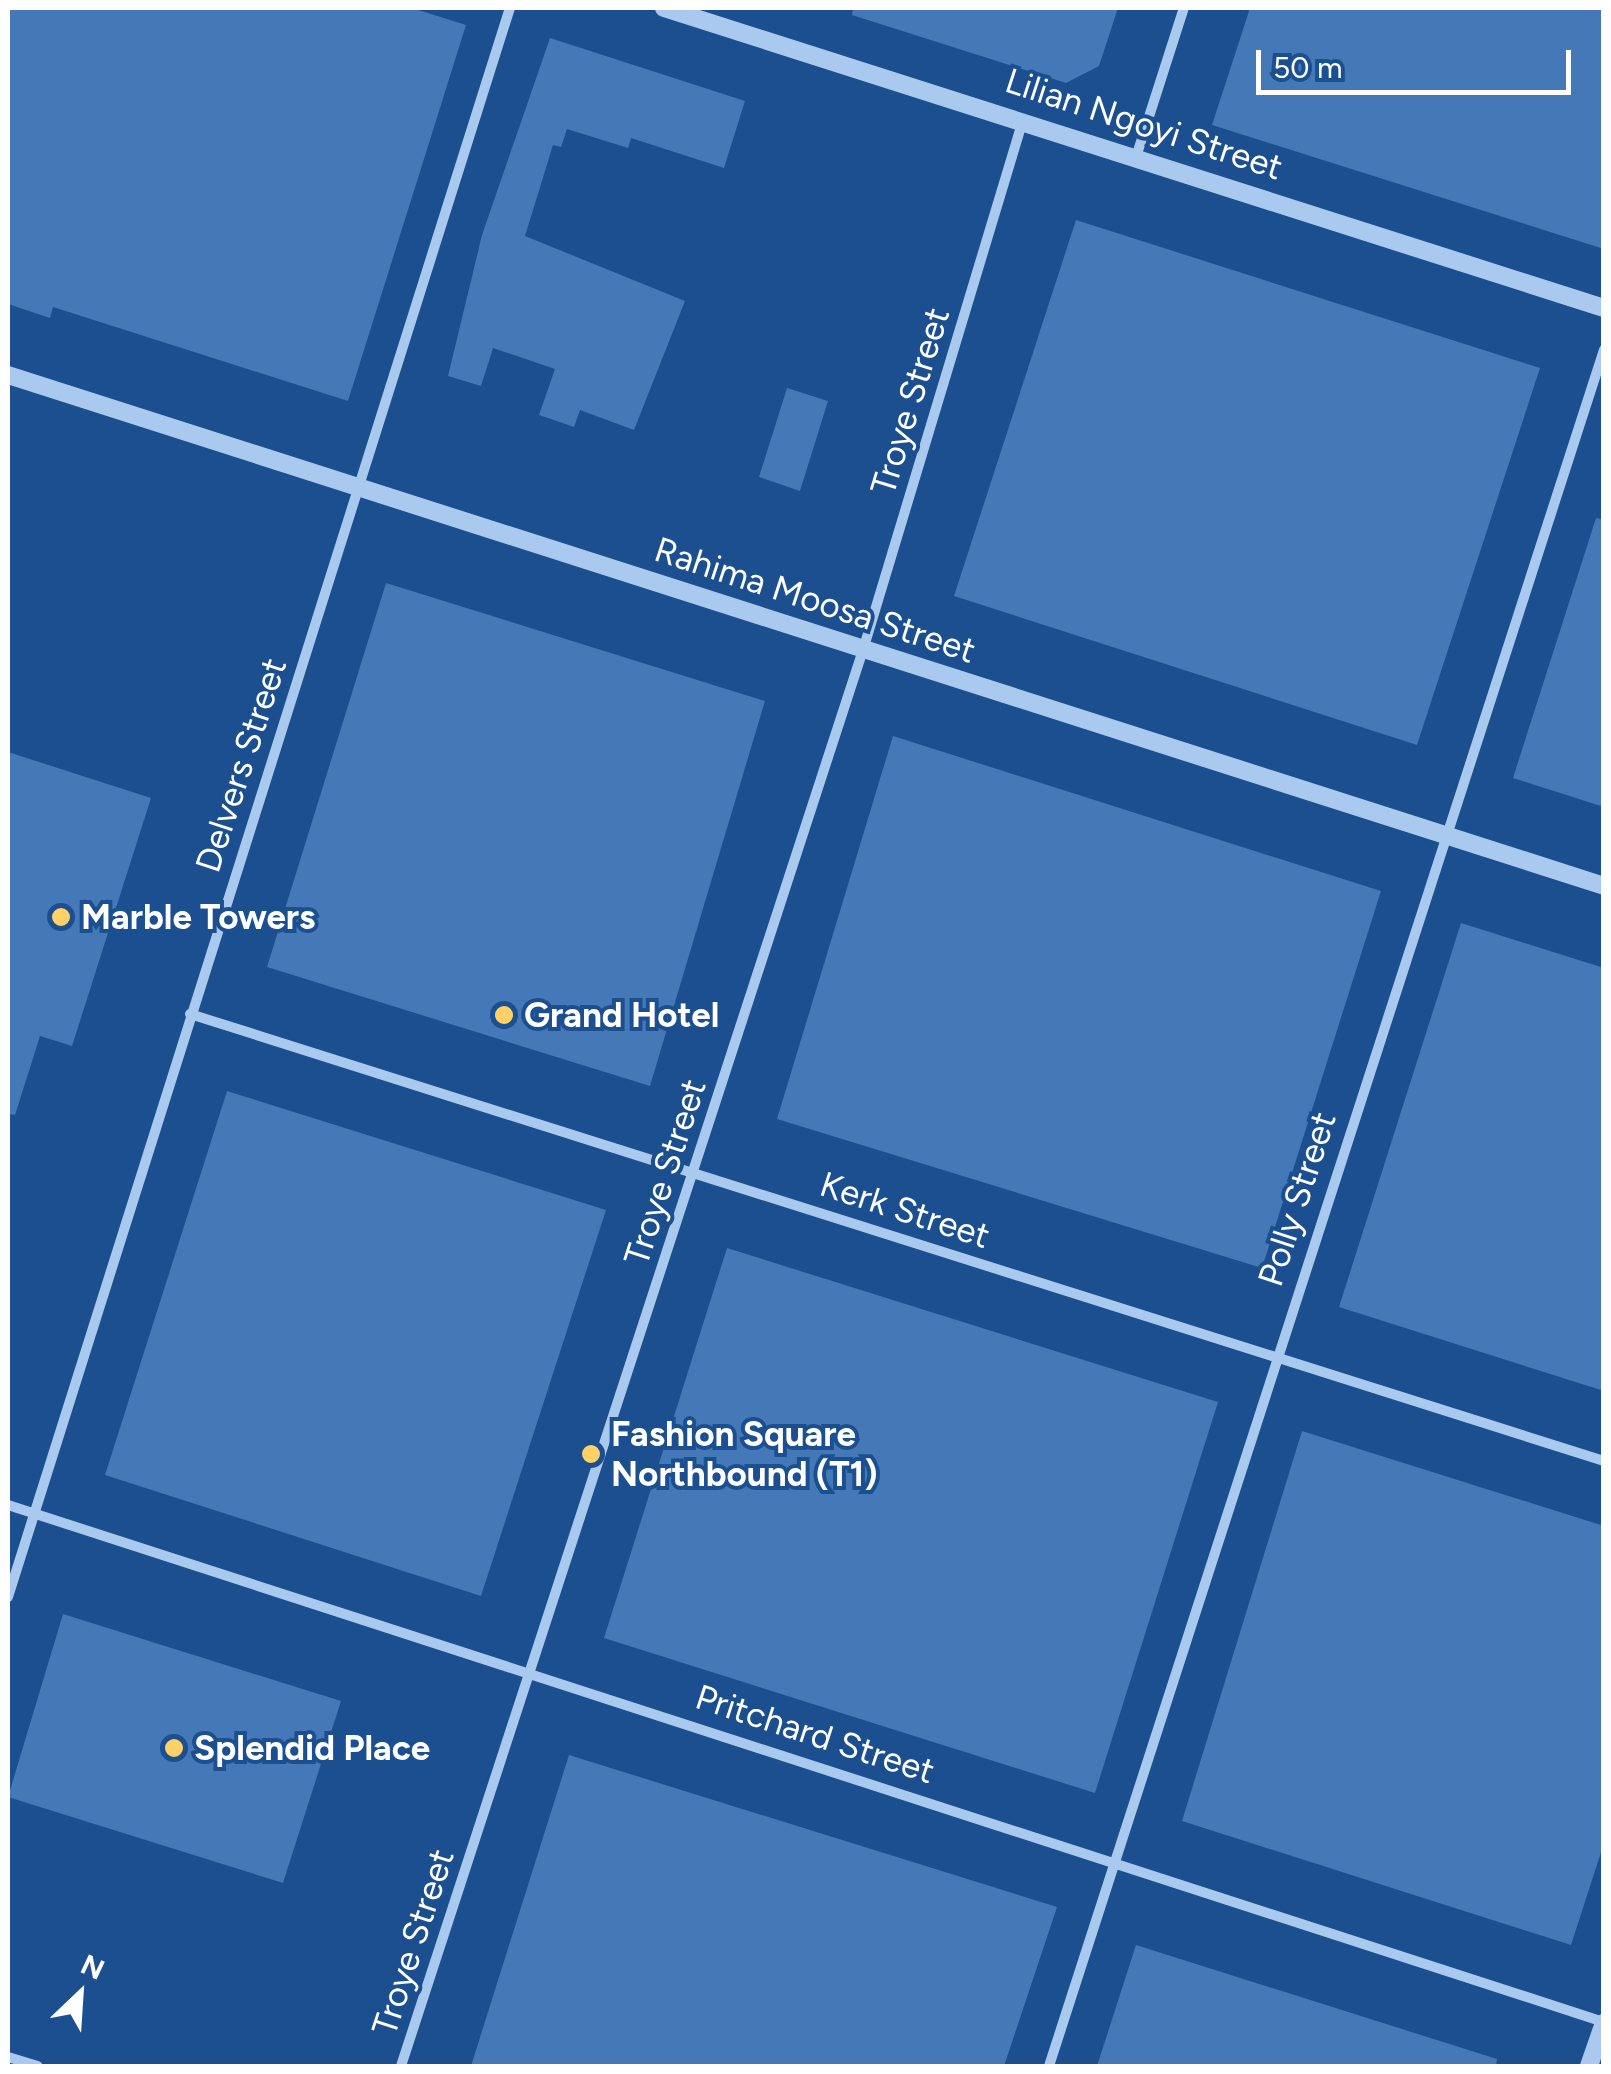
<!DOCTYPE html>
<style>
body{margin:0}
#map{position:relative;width:1611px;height:2074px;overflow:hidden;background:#1b4f8f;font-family:Figtree,sans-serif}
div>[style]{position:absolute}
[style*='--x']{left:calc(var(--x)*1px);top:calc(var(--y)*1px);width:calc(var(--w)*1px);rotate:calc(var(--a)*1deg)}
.building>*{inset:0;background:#4478b7}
.minor>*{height:10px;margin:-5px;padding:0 5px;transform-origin:5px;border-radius:5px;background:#a9c9ee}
.tertiary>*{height:18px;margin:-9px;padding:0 9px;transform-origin:9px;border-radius:9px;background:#a9c9ee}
.dots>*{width:28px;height:28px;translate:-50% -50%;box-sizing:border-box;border:5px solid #1b4f8f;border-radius:50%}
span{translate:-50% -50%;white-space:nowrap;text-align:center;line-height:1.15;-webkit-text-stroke:8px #1b4f8f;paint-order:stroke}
.street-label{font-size:35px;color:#fff}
.poi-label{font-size:35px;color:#fff;font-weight:700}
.left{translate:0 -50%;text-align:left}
.frame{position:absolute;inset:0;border:10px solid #fff;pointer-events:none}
.north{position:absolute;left:30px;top:1944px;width:100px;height:100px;-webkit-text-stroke:8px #1b4f8f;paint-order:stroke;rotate:25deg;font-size:28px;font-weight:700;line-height:40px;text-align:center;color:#fff}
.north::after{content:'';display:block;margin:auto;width:35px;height:45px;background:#fff;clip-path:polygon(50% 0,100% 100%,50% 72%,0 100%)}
.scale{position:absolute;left:1256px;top:50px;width:315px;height:45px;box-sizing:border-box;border:5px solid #fff;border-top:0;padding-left:12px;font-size:30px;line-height:35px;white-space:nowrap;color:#fff;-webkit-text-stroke:8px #1b4f8f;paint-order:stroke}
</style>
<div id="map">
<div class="building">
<i style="clip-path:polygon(8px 8px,412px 8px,466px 25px,348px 401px,53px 307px,50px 318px,8px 304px)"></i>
<i style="clip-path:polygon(853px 8px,1118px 8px,1099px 66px,1066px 83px,852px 15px)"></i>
<i style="clip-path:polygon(1250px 8px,1604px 8px,1604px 249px,1212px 125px)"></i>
<i style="clip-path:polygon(550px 38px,745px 101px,724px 168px,631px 138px,628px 148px,567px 129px,561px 147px,553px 145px,525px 236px,685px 301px,634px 430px,580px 410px,574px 427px,539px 415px,555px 369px,493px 348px,481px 386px,448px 376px,482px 235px)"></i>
<i style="clip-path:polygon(1076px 220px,1540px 368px,1417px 745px,954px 596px)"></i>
<i style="clip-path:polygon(787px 388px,828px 401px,800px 491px,759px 477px)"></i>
<i style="clip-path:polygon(1596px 518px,1604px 520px,1604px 807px,1513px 778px)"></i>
<i style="clip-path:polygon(386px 583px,765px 701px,650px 1086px,267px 967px)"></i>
<i style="clip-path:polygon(893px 736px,1381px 891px,1262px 1268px,777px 1119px)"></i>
<i style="clip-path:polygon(8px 752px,151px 798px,72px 1046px,40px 1036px,15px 1115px,8px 1114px)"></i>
<i style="clip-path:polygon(1461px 923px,1604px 968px,1604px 1391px,1339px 1307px)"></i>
<i style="clip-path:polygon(227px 1091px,606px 1210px,481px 1596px,105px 1475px)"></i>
<i style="clip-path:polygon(727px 1248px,1218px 1402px,1095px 1793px,604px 1638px)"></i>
<i style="clip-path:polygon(1302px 1431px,1604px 1526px,1604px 1843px,1571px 1945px,1182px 1821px)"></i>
<i style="clip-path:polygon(63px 1614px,341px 1701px,283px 1883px,8px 1797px)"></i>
<i style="clip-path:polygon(569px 1755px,1057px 1907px,1004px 2066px,471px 2066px)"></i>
<i style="clip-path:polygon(1136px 1945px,1497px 2059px,1496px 2066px,1097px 2066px)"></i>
</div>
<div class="minor">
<i style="--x:1137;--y:154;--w:153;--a:-72.2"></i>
<i style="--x:190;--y:1014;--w:1483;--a:17.54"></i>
<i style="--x:8;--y:1505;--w:1678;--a:17.95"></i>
<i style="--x:8;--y:1597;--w:1666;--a:-72.47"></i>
<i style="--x:8;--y:2057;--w:31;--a:17"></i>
<i style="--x:401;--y:2066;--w:1489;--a:-71.93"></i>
<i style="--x:863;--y:650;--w:554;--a:-73.2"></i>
<i style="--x:1049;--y:2066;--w:1804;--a:-72.08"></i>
</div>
<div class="tertiary">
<i style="--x:664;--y:8;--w:987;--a:17.7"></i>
<i style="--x:8;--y:375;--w:1676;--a:17.75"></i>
<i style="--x:1589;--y:2066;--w:46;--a:-70.8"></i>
</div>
<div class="dots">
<i style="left:61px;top:917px;background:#ffd166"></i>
<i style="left:504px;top:1015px;background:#ffd166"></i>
<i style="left:591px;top:1454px;background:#ffd166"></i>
<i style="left:174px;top:1748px;background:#ffd166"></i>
</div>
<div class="street-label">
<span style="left:1144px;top:124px;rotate:18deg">Lilian Ngoyi Street</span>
<span style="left:910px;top:401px;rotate:-73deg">Troye Street</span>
<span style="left:815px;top:600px;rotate:18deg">Rahima Moosa Street</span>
<span style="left:241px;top:765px;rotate:-72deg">Delvers Street</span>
<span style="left:665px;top:1172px;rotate:-72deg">Troye Street</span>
<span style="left:1297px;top:1199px;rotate:-72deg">Polly Street</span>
<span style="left:905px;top:1210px;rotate:18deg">Kerk Street</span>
<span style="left:815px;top:1734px;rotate:18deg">Pritchard Street</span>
<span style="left:413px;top:1942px;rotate:-72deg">Troye Street</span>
</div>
<div class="poi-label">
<span class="left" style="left:81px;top:917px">Marble Towers</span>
<span class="left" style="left:524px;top:1015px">Grand Hotel</span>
<span class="left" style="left:611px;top:1454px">Fashion Square<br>Northbound (T1)</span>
<span class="left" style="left:194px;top:1748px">Splendid Place</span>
</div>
<div class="frame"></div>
<div class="north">N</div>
<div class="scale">50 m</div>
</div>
